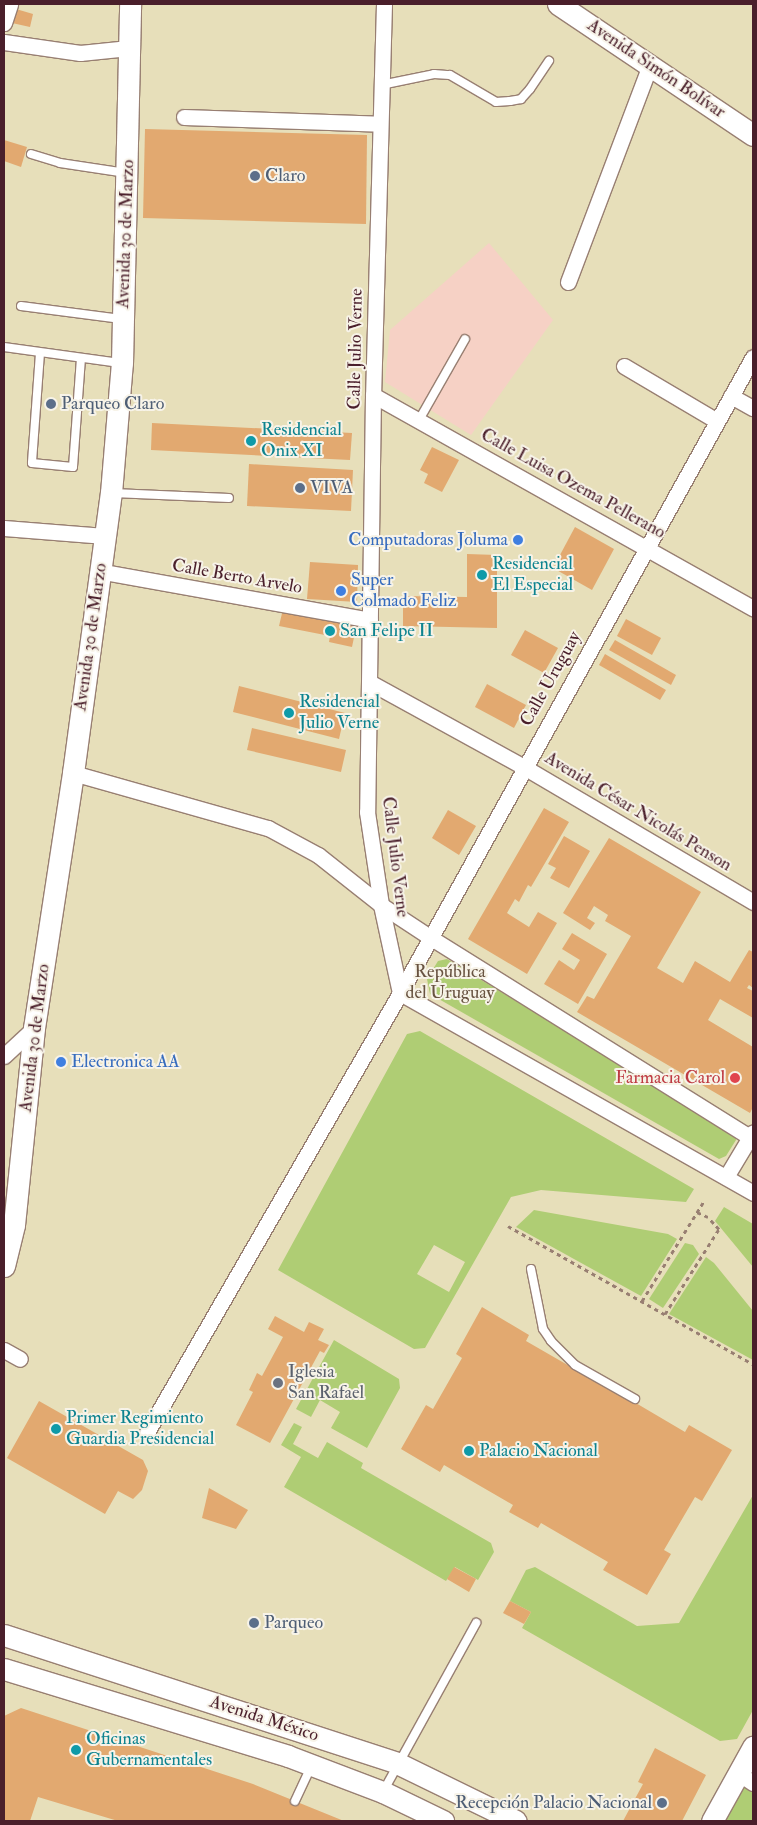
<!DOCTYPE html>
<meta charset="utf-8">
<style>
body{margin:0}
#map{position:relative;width:757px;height:1825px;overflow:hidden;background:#e7dfba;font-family:"IM FELL Double Pica",serif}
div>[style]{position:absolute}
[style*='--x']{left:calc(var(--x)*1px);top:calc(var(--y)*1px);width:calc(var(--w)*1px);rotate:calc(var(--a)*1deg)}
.built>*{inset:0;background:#f6d1c5}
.green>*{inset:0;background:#afcd74}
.building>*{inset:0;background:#e2a970}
.path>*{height:3px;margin-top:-1.5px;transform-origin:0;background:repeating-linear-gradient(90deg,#987f72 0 4px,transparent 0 8px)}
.roads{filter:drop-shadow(1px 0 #987f72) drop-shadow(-1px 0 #987f72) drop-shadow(0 1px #987f72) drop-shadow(0 -1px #987f72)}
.lane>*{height:8px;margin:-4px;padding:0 4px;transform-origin:4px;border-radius:4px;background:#fff}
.street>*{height:15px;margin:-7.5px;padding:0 7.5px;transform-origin:7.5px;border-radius:7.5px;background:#fff}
.secondary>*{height:21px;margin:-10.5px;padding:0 10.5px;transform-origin:10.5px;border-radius:10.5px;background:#fff}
.dots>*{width:14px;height:14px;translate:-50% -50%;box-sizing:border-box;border:2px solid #f7f3e8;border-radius:50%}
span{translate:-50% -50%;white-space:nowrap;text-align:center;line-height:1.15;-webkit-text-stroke:4px #f7f3e8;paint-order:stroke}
.street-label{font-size:18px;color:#4a1f2b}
.service-label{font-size:18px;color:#4e5e75}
.left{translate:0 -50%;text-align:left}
.right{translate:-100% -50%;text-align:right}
.culture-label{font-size:18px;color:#0d838f}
.shop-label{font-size:18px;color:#366cbe}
.park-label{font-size:18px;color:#685341}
.health-label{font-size:18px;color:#be3a42}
.worship-label{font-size:18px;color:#5b616d}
.frame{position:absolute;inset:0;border:5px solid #4a1f2b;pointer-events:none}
</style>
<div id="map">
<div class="built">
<i style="clip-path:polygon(489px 243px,553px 320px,471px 435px,385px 382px,390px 330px)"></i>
</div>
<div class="green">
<i style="clip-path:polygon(447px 959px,735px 1135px,736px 1140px,726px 1156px,719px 1159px,430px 994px,427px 979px,438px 961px)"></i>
<i style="clip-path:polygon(evenodd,420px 1031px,694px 1189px,686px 1202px,541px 1190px,511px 1197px,425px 1348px,414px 1349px,278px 1270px,407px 1034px,420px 1031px,434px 1245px,465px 1262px,449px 1292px,417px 1274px,434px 1245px)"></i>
<i style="clip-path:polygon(724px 1207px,753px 1224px,753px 1267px,715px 1221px)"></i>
<i style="clip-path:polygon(534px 1210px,668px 1234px,677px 1239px,641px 1296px,516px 1227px)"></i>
<i style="clip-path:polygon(685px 1243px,693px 1245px,699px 1254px,663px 1308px,649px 1299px)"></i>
<i style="clip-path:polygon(706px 1257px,714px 1263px,753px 1311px,753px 1360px,669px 1314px)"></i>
<i style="clip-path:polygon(334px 1340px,399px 1379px,400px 1388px,367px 1448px,331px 1428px,340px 1412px,320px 1400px,311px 1417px,296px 1409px)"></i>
<i style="clip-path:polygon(294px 1423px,302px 1427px,293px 1444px,318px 1458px,327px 1442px,363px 1463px,361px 1468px,491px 1543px,494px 1552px,478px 1580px,455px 1567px,446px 1581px,284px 1487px,301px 1457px,281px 1445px)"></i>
<i style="clip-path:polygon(753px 1495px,753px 1710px,737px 1739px,720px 1741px,522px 1628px,531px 1612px,510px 1601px,526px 1570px,535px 1567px,637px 1626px,679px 1623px)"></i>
<i style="clip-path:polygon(739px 1780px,753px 1789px,753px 1821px,716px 1821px)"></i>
</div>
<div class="building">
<i style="clip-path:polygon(16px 9px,33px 14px,30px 27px,12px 23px)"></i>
<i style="clip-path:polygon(145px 129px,367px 135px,366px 224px,143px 218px)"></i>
<i style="clip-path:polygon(4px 140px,27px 147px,21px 167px,4px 161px)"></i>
<i style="clip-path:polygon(152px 423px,352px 433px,350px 460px,151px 450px)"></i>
<i style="clip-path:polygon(432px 447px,459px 460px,442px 492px,424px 483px,428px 474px,420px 470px)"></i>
<i style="clip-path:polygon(249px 464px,353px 470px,351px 511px,247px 506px)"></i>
<i style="clip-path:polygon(575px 527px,614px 549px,592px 590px,553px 568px)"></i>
<i style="clip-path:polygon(467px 554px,497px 555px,497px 628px,403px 626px,403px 596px,467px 597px)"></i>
<i style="clip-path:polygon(310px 562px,358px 565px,357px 602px,307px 599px)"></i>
<i style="clip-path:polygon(283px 609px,357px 623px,352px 647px,329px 642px,330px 636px,279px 626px)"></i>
<i style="clip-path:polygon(626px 619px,661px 638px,652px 655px,617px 636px)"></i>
<i style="clip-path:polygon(525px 630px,558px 648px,544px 673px,511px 655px)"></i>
<i style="clip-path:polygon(615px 640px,676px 675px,671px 685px,609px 650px)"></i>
<i style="clip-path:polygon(605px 654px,666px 690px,660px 700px,599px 665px)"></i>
<i style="clip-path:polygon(487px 684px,526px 705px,514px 728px,475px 707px)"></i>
<i style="clip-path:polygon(239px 686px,345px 713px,339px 739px,233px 712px)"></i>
<i style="clip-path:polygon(252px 728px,346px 750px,341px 772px,247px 750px)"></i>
<i style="clip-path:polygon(544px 808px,569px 822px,531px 887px,528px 885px,519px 902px,515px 899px,507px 913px,529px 927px,538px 912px,557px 923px,527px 974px,468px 939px)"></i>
<i style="clip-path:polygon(448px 810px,476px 826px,459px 855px,432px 838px)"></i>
<i style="clip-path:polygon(564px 836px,590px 851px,569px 888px,550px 878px,556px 868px,548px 864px)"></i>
<i style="clip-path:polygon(609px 838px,701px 892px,657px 968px,683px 983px,695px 961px,730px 982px,749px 950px,753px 952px,753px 988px,749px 985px,747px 988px,753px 991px,753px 1018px,720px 999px,708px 1020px,753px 1047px,753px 1107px,750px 1113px,577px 1012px,587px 996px,594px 999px,631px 936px,605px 921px,608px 915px,594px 906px,587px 918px,595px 923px,590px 930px,563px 913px)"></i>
<i style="clip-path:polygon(572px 933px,607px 954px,578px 1004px,544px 984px,559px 960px,574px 970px,580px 960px,562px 949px)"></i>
<i style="clip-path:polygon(482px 1307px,529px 1335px,526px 1341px,578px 1371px,581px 1365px,629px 1399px,685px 1432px,689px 1425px,732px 1450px,702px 1501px,695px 1497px,664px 1550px,671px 1554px,647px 1595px,603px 1570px,608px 1562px,541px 1523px,538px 1528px,509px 1512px,513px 1505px,444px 1465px,440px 1472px,401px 1449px,426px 1405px,433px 1409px,462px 1358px,456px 1354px)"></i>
<i style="clip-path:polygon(275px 1316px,304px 1332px,309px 1322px,324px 1329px,318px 1340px,329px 1345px,324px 1353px,320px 1351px,270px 1443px,236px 1425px,253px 1392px,249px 1390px,257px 1373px,262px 1376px,283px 1337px,268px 1329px)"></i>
<i style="clip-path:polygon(39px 1401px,143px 1460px,148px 1471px,142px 1490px,133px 1499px,118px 1491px,105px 1514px,7px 1458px)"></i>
<i style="clip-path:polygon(209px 1488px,248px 1510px,236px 1529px,202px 1518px)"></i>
<i style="clip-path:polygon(454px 1567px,476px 1579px,469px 1592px,447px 1579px)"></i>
<i style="clip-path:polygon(510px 1601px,531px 1612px,524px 1624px,503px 1613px)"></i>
<i style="clip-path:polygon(21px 1708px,253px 1784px,344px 1821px,118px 1821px,38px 1797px,30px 1821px,4px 1821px,4px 1716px)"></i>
<i style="clip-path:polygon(655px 1748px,706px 1775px,682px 1821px,623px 1821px,643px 1784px,638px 1782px)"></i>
</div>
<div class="path">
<i style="--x:508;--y:1226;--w:281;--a:29.4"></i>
<i style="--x:642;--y:1301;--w:118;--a:-58.2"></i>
<i style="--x:665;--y:1314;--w:101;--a:-57.6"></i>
<i style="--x:719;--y:1229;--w:16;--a:-133"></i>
<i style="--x:708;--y:1217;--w:12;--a:-156"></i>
</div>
<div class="roads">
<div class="lane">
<i style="--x:381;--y:85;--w:54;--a:-11.7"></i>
<i style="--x:434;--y:74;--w:16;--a:4"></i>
<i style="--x:450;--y:75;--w:53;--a:30.4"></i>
<i style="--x:496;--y:102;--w:14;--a:-4"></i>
<i style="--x:510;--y:101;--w:11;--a:-10"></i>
<i style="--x:521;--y:99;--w:13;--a:-48"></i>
<i style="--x:530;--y:89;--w:34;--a:-56"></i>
<i style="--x:31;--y:154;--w:30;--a:17"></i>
<i style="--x:60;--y:163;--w:67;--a:8.6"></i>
<i style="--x:21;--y:306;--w:101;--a:7.4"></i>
<i style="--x:4;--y:347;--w:117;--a:7.9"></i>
<i style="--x:40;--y:353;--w:110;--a:94.2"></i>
<i style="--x:32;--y:463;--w:41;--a:5.6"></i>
<i style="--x:73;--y:467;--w:108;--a:-85.8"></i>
<i style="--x:419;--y:420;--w:93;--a:-60.4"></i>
<i style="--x:113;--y:493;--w:116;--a:2.5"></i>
<i style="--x:531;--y:1269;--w:61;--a:78.7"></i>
<i style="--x:543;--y:1329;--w:14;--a:56"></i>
<i style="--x:551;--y:1341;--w:34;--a:45"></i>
<i style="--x:575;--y:1365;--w:69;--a:29.5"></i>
<i style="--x:384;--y:1790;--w:191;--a:-61.1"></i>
<i style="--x:295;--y:1801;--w:38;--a:-65"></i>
</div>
<div class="street">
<i style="--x:384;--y:4;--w:391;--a:91.6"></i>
<i style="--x:373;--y:395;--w:417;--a:90.8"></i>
<i style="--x:367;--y:812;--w:94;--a:81.4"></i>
<i style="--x:381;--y:905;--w:90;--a:77.8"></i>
<i style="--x:4;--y:23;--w:20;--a:-72"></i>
<i style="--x:4;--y:42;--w:77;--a:8.2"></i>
<i style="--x:80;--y:53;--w:49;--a:-5.8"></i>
<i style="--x:184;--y:117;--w:196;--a:2"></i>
<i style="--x:568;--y:282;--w:232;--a:-69.3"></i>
<i style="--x:624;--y:366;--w:108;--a:30.6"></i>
<i style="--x:373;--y:395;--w:436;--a:29.3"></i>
<i style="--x:731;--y:396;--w:25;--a:29"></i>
<i style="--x:4;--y:528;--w:101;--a:4.5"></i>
<i style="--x:98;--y:571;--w:276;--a:10.2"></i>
<i style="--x:371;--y:683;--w:175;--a:28.8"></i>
<i style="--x:524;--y:767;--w:266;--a:30.5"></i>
<i style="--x:73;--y:773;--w:203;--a:15.8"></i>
<i style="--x:268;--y:828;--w:57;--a:28.4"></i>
<i style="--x:318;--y:855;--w:80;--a:38.4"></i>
<i style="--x:381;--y:905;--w:56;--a:33.4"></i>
<i style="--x:428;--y:936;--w:380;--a:32"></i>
<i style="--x:400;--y:993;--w:406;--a:29.5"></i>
<i style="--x:4;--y:1056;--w:41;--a:-43"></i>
<i style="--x:726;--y:1177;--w:52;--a:-59"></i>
<i style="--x:4;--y:1350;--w:18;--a:29"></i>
<i style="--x:147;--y:1432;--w:507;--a:-60.04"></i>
<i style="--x:400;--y:993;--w:727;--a:-60.97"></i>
<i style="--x:738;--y:1773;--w:18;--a:34"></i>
</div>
<div class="secondary">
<i style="--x:558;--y:4;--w:235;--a:33.9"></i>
<i style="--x:4;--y:1266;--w:42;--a:-76.3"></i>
<i style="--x:14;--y:1225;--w:198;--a:-84.2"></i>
<i style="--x:34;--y:1028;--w:258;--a:-81.3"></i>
<i style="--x:73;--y:773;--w:283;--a:-82.3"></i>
<i style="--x:111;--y:493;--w:130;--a:-85.2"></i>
<i style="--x:122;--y:363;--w:359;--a:-88.7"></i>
<i style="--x:4;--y:1635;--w:413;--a:18"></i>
<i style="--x:397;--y:1763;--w:132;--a:26"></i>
<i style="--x:4;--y:1669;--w:297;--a:17"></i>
<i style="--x:288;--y:1756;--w:102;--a:20.8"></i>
<i style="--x:383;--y:1792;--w:67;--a:25.8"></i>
<i style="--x:712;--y:1821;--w:85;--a:-61"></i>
</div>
</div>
<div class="dots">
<i style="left:255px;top:176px;background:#5c6f8a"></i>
<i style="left:51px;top:404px;background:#5c6f8a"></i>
<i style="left:251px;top:441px;background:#0f9aa8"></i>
<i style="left:300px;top:488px;background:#5c6f8a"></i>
<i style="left:518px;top:540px;background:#3f7fe0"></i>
<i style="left:482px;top:575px;background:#0f9aa8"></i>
<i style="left:341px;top:591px;background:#3f7fe0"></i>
<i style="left:330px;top:631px;background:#0f9aa8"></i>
<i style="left:289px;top:713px;background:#0f9aa8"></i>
<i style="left:61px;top:1062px;background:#3f7fe0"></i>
<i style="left:735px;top:1078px;background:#e0444e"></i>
<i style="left:278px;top:1383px;background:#6b7280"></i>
<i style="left:56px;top:1429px;background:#0f9aa8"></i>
<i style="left:469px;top:1451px;background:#0f9aa8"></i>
<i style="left:254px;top:1623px;background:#5c6f8a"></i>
<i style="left:76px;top:1750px;background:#0f9aa8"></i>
<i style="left:662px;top:1803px;background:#5c6f8a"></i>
</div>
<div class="street-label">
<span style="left:656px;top:69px;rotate:34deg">Avenida Simón Bolívar</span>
<span style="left:126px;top:234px;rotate:-88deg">Avenida 30 de Marzo</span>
<span style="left:356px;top:349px;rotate:-89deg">Calle Julio Verne</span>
<span style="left:573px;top:484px;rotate:29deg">Calle Luisa Ozema Pellerano</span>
<span style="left:237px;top:577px;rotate:10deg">Calle Berto Arvelo</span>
<span style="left:91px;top:637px;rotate:-82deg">Avenida 30 de Marzo</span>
<span style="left:551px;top:679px;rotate:-61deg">Calle Uruguay</span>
<span style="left:638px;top:812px;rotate:31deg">Avenida César Nicolás Penson</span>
<span style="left:395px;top:857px;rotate:83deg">Calle Julio Verne</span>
<span style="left:35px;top:1038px;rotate:-83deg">Avenida 30 de Marzo</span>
<span style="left:264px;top:1719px;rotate:18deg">Avenida México</span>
</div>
<div class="service-label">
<span class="left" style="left:265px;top:176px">Claro</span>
<span class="left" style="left:61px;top:404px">Parqueo Claro</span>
<span class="left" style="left:310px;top:488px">VIVA</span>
<span class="left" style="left:264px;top:1623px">Parqueo</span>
<span class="right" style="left:652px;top:1803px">Recepción Palacio Nacional</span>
</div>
<div class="culture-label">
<span class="left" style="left:261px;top:441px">Residencial<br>Onix XI</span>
<span class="left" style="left:492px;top:575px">Residencial<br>El Especial</span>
<span class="left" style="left:340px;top:631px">San Felipe II</span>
<span class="left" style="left:299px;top:713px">Residencial<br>Julio Verne</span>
<span class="left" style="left:66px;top:1429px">Primer Regimiento<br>Guardia Presidencial</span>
<span class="left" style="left:479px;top:1451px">Palacio Nacional</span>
<span class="left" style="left:86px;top:1750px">Oficinas<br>Gubernamentales</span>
</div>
<div class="shop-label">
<span class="right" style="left:508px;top:540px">Computadoras Joluma</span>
<span class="left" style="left:351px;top:591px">Super<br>Colmado Feliz</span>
<span class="left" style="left:71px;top:1062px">Electronica AA</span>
</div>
<div class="park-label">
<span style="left:450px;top:983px">República<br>del Uruguay</span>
</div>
<div class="health-label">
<span class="right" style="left:725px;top:1078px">Farmacia Carol</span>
</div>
<div class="worship-label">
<span class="left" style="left:288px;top:1383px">Iglesia<br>San Rafael</span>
</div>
<div class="frame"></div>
</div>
